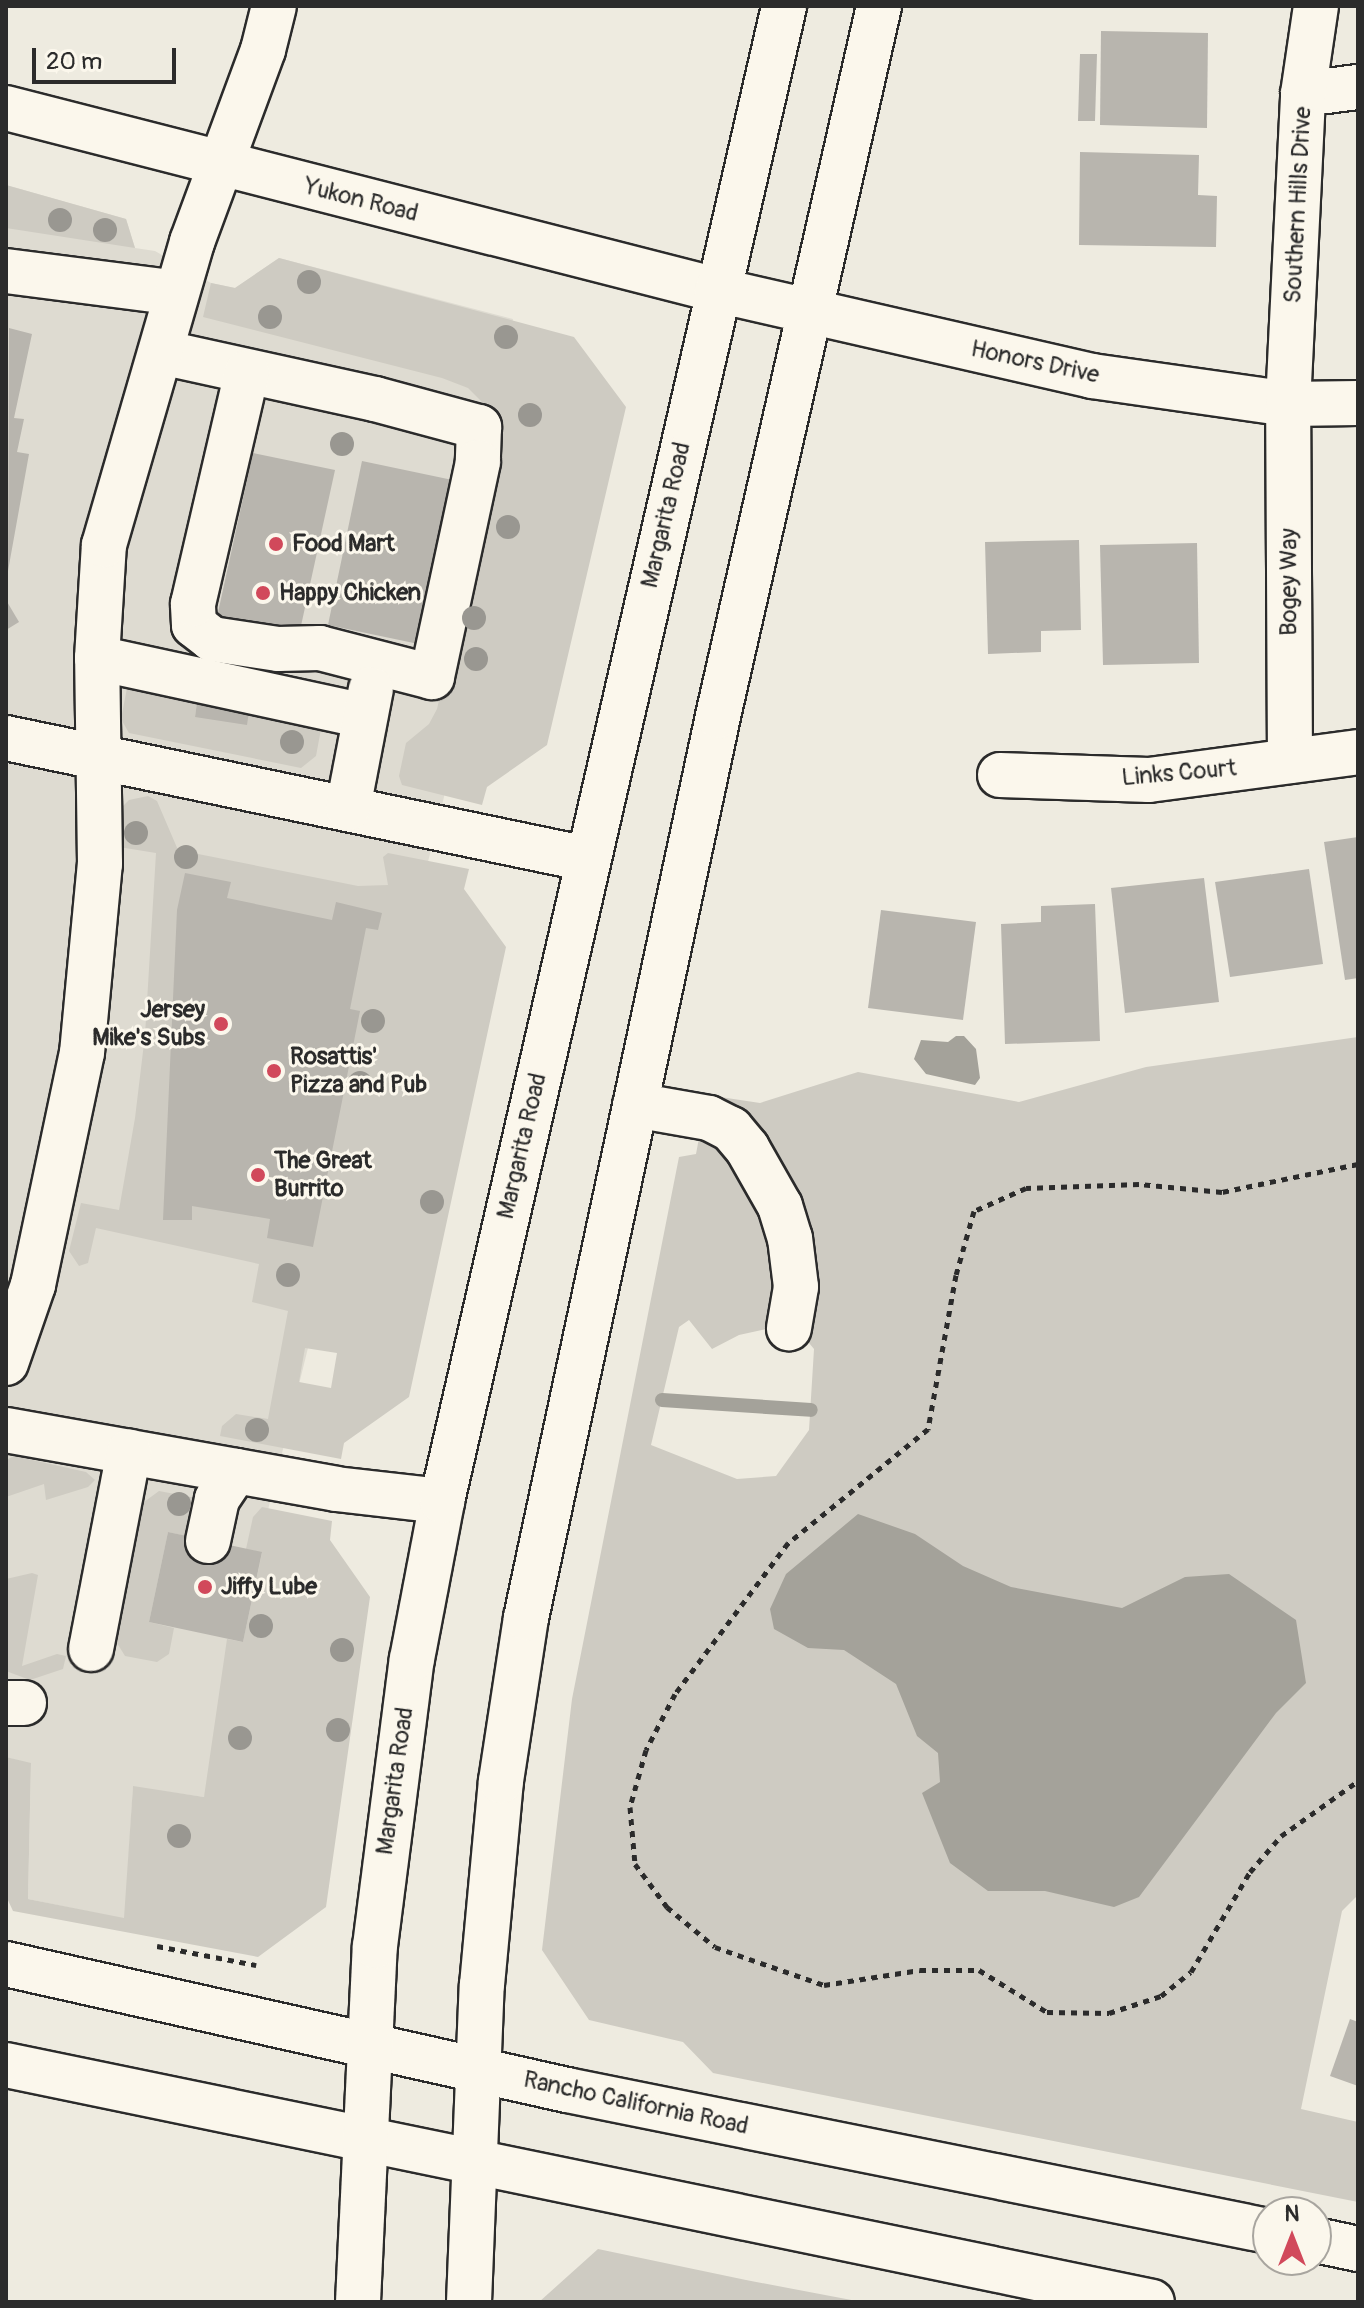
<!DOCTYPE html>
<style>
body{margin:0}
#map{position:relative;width:1364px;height:2308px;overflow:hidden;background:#eeebe0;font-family:Pangolin,sans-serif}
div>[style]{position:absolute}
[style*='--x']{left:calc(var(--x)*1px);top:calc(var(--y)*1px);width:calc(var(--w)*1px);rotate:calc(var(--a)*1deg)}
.built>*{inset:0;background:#dedbd1}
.green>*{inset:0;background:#cecbc2}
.water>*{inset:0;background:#a4a29a}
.stream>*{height:14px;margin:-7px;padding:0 7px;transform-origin:7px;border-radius:7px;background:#a4a29a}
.building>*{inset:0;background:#b8b5ae}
.path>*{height:5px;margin-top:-2.5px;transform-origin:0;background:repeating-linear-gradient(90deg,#2b2b2b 0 6px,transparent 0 12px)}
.roads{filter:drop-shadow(2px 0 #2b2b2b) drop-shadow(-2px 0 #2b2b2b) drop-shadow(0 2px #2b2b2b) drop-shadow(0 -2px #2b2b2b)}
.minor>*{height:44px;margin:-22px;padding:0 22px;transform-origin:22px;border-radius:22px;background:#fbf7ec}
.major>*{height:44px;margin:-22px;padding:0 22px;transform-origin:22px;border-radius:22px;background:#fbf7ec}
.trees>*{width:24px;height:24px;margin:-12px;border-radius:50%;background:#999791}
.dots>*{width:22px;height:22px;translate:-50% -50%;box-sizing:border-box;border:4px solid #fbf7ec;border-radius:50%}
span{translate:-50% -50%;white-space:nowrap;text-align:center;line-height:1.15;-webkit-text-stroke:6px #fbf7ec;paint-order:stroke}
.street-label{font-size:24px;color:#2b2b2b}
.poi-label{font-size:24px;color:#2b2b2b;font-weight:700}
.left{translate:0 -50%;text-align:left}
.right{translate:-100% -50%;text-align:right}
.frame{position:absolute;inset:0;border:8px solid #2b2b2b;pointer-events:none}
.north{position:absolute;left:1252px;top:2196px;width:80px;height:80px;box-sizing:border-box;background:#fbf7ec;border:2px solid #a8a59f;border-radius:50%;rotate:0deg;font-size:22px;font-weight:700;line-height:32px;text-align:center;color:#2b2b2b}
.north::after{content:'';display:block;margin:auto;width:28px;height:36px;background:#d1495b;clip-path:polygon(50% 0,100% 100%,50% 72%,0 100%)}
.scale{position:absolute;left:32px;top:48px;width:144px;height:36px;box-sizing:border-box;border:4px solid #2b2b2b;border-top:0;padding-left:10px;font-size:24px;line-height:28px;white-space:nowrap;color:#2b2b2b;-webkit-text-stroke:6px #fbf7ec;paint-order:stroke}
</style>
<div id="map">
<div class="built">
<i style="clip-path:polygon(6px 185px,126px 219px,135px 248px,155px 251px,211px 283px,235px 288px,279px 258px,513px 319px,444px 797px,267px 1514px,275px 1613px,204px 1797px,133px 1787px,125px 1919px,28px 1899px,31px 1764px,6px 1757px)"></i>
</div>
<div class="green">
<i style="clip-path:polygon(6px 185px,126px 219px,135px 248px,6px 228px)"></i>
<i style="clip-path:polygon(279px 258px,574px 337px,626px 407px,547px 745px,487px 787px,482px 805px,402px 785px,399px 776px,406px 743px,429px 724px,437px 709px,494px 460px,493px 413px,468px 388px,442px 378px,203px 317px,211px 283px,235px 288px)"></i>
<i style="clip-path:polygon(127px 688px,197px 702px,195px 717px,249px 711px,321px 729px,316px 756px,301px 768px,129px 733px,121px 719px)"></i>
<i style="clip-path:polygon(evenodd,148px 796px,157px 801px,178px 850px,358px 886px,388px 885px,383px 857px,388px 853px,469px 869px,464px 889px,506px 947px,409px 1397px,344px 1443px,341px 1459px,220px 1436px,222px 1426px,236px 1414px,268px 1419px,288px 1311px,252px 1302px,259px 1264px,96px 1228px,88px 1263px,79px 1266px,69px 1251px,81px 1203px,119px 1210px,135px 1118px,145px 1035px,156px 853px,119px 847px,121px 808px,129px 800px,148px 796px,305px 1348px,337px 1353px,331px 1388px,299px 1382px,305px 1348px)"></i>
<i style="clip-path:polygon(evenodd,1358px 1037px,1358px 1895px,1342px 1911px,1301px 2109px,1358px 2122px,1358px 2202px,713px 2073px,683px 2042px,589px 2020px,542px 1950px,572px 1699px,679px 1157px,696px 1154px,707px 1095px,760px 1103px,858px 1072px,1019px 1102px,1146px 1067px,1358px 1037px,689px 1320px,712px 1349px,739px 1335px,776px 1327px,800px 1332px,814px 1349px,809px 1430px,776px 1476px,737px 1479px,651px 1445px,679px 1327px,689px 1320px)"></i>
<i style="clip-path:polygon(14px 1456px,86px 1472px,95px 1480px,88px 1487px,46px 1500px,44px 1484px,6px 1497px,6px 1460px)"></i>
<i style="clip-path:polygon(159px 1491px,196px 1498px,194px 1538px,168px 1532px,149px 1622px,174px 1628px,169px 1654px,157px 1662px,125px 1656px,117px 1643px,144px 1502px)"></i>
<i style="clip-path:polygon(262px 1507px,332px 1521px,330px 1540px,370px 1597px,326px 1907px,258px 1957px,13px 1911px,6px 1896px,6px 1757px,31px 1763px,28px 1899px,124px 1918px,133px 1786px,204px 1797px,227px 1639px,243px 1642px,262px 1553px,246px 1549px,253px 1517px)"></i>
<i style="clip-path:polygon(32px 1573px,38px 1575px,22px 1666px,57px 1654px,66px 1656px,63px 1669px,30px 1680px,6px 1671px,6px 1579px)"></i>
<i style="clip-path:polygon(598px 2249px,746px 2280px,862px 2302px,539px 2302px)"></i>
</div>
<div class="water">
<i style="clip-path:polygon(956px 1036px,964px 1036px,976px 1049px,980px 1078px,975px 1085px,926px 1074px,914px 1059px,921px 1040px,948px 1042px)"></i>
<i style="clip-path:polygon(858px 1514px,915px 1534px,963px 1566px,1011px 1587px,1122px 1608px,1185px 1577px,1229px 1574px,1296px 1620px,1306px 1683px,1276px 1713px,1139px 1897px,1114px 1907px,1045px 1891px,988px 1891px,950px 1863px,922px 1793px,940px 1782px,938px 1753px,917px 1736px,896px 1684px,844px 1650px,808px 1648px,774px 1629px,770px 1609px,786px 1574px)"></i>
</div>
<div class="stream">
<i style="--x:662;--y:1400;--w:149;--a:3.8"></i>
</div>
<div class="building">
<i style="clip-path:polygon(1101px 31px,1208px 33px,1207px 128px,1100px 125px)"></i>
<i style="clip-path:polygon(1080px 54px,1097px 54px,1095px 121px,1078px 121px)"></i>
<i style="clip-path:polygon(1080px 152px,1199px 155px,1198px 195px,1217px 196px,1216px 247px,1079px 245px)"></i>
<i style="clip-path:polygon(9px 328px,32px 334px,14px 418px,24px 419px,17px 452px,29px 454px,8px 571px)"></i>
<i style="clip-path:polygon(253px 453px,335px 470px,299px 635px,217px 617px)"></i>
<i style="clip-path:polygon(362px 461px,462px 482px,428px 646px,328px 625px)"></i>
<i style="clip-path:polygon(1079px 540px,1081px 630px,1041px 631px,1041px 652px,988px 654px,985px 542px)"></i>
<i style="clip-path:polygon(1197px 543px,1199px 663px,1103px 665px,1100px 545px)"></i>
<i style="clip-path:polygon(6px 600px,19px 622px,6px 630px)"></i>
<i style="clip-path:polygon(184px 659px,273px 672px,267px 713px,249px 711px,247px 725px,195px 717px,197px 702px,178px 698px)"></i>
<i style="clip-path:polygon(1358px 837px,1358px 978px,1345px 980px,1324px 842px)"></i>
<i style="clip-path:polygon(1309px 869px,1323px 964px,1230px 977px,1215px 882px)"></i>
<i style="clip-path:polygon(185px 873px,231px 882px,227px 898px,332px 920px,336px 902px,382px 913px,378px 930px,366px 928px,350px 1009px,360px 1011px,313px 1247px,267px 1238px,270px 1219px,192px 1206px,192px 1220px,163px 1220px,177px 910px)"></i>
<i style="clip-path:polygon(1204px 878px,1219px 1002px,1125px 1013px,1111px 888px)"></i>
<i style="clip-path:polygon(1095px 904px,1100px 1041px,1005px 1044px,1001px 924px,1041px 922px,1041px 906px)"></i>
<i style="clip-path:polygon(881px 910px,976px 922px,963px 1020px,868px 1008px)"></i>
<i style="clip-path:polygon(168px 1532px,262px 1552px,243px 1642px,149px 1622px)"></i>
<i style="clip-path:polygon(1350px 2019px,1358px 2022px,1358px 2086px,1330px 2076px)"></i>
</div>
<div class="path">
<i style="--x:1358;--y:1164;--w:139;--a:168.4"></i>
<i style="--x:1222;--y:1192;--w:83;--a:-174.5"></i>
<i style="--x:1139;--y:1184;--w:113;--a:178"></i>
<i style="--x:1026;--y:1188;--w:57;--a:156.1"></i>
<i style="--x:974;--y:1211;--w:66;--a:105.7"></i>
<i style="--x:956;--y:1275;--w:157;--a:100.3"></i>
<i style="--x:928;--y:1429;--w:181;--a:140.8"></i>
<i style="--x:788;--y:1543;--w:189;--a:126.8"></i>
<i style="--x:675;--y:1694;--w:63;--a:117.4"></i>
<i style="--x:646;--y:1750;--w:59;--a:105.7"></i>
<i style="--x:630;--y:1807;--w:57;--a:85"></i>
<i style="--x:635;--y:1864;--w:54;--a:53.3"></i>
<i style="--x:667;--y:1907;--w:62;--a:39.8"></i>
<i style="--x:715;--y:1947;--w:115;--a:19.2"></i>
<i style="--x:824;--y:1985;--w:97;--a:-8.9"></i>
<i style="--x:920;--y:1970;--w:59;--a:0"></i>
<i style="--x:979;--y:1970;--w:80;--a:31.7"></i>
<i style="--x:1047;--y:2012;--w:62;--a:0.9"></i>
<i style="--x:1109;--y:2013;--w:55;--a:-18.1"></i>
<i style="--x:1161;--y:1996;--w:38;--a:-39"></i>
<i style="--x:1191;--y:1972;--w:116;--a:-59.5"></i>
<i style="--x:1250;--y:1872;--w:48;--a:-49.3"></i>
<i style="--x:1281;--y:1836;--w:95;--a:-35.5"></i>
<i style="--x:157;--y:1946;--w:101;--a:10.9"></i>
</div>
<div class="roads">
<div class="minor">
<i style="--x:1303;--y:94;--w:55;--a:-7.3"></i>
<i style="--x:6;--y:108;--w:734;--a:14.36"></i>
<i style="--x:717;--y:290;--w:385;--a:12.9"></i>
<i style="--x:1092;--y:376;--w:198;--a:8.1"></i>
<i style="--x:1288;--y:404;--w:70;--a:-0.8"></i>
<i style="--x:6;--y:271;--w:172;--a:7.3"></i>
<i style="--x:161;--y:352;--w:219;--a:12.4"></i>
<i style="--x:375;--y:399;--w:108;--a:15.1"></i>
<i style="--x:479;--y:427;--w:35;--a:92"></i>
<i style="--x:478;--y:462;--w:220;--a:102.1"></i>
<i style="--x:432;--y:677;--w:116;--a:-165.5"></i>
<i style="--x:320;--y:648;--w:42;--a:178.6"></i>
<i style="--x:278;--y:649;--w:67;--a:-171.4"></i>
<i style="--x:212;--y:639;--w:23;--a:-142"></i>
<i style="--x:194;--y:625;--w:21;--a:-93"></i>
<i style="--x:193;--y:604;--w:238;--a:-76.9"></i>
<i style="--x:97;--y:658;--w:274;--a:12.2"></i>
<i style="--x:6;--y:738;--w:593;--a:11.76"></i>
<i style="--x:1290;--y:761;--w:357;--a:-90.3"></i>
<i style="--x:1288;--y:404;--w:310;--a:-87.2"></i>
<i style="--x:1303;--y:94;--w:89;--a:-81.6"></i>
<i style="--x:1000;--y:775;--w:149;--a:1.9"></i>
<i style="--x:1149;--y:780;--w:211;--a:-7.6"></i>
<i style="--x:348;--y:808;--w:121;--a:-79.1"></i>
<i style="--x:635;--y:1105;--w:75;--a:10"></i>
<i style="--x:709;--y:1118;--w:25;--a:27"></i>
<i style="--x:731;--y:1129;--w:25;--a:50"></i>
<i style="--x:747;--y:1148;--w:67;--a:60.4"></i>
<i style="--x:780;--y:1206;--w:34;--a:73"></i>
<i style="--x:790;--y:1238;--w:49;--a:83"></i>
<i style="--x:796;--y:1287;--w:42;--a:99.7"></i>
<i style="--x:6;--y:1363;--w:83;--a:-70.9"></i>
<i style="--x:33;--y:1285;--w:237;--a:-78.1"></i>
<i style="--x:82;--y:1053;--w:190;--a:-84.6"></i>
<i style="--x:100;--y:864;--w:206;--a:-90.8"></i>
<i style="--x:97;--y:658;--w:113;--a:-86.5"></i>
<i style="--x:104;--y:545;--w:316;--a:-73.8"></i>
<i style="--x:192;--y:242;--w:205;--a:-69.7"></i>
<i style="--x:263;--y:50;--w:45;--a:-76"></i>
<i style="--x:6;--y:1430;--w:335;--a:10.1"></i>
<i style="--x:336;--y:1489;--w:107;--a:6.5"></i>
<i style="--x:208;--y:1541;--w:43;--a:-77.9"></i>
<i style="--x:217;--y:1499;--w:34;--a:-56"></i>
<i style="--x:91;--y:1649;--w:201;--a:-79.1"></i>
<i style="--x:6;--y:1703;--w:18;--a:0"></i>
</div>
<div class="major">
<i style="--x:6;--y:1964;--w:575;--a:12.66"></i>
<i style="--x:567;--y:2090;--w:715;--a:11.37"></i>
<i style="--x:6;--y:2065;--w:1170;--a:11.68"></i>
<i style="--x:1316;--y:2240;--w:43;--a:12.1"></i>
<i style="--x:358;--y:2302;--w:356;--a:-87.3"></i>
<i style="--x:375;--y:1946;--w:289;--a:-82.7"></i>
<i style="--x:412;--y:1659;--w:161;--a:-79.2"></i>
<i style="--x:442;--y:1501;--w:1534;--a:-77.11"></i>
<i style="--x:469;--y:2302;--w:317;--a:-87.7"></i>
<i style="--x:482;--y:1985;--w:205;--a:-84.7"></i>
<i style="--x:501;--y:1781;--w:165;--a:-81.3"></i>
<i style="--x:526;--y:1618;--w:922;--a:-77.98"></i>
<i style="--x:718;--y:716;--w:728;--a:-77.22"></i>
</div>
</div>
<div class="trees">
<i style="left:60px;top:220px"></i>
<i style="left:105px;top:230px"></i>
<i style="left:309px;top:282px"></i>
<i style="left:270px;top:317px"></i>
<i style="left:506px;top:337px"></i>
<i style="left:530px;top:415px"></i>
<i style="left:342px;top:444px"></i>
<i style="left:508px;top:527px"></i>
<i style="left:474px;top:618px"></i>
<i style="left:476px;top:659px"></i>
<i style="left:292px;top:742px"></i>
<i style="left:136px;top:833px"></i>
<i style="left:186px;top:857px"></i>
<i style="left:373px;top:1021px"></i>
<i style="left:360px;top:1083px"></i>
<i style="left:432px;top:1202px"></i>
<i style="left:288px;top:1275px"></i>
<i style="left:257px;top:1430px"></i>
<i style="left:179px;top:1504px"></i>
<i style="left:261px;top:1626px"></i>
<i style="left:342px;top:1650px"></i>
<i style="left:338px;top:1730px"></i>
<i style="left:240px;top:1738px"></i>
<i style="left:179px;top:1836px"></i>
</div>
<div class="dots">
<i style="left:276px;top:544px;background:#d1495b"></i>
<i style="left:263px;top:593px;background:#d1495b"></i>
<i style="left:221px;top:1024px;background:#d1495b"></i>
<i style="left:274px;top:1071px;background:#d1495b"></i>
<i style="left:258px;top:1175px;background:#d1495b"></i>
<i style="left:205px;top:1587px;background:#d1495b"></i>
</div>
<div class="street-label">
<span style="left:361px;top:200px;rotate:14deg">Yukon Road</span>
<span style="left:1298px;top:205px;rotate:-87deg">Southern Hills Drive</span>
<span style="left:1035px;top:362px;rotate:12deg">Honors Drive</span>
<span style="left:666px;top:515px;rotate:-77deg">Margarita Road</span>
<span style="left:1289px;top:582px;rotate:-90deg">Bogey Way</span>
<span style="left:1179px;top:773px;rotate:-5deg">Links Court</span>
<span style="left:522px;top:1146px;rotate:-77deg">Margarita Road</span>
<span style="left:395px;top:1781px;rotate:-82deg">Margarita Road</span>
<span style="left:636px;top:2103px;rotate:12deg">Rancho California Road</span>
</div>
<div class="poi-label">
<span class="left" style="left:292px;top:544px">Food Mart</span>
<span class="left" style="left:279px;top:593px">Happy Chicken</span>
<span class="right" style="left:205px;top:1024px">Jersey<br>Mike's Subs</span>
<span class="left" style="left:290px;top:1071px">Rosattis'<br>Pizza and Pub</span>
<span class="left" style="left:274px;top:1175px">The Great<br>Burrito</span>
<span class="left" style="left:221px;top:1587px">Jiffy Lube</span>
</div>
<div class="frame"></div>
<div class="north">N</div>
<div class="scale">20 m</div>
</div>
